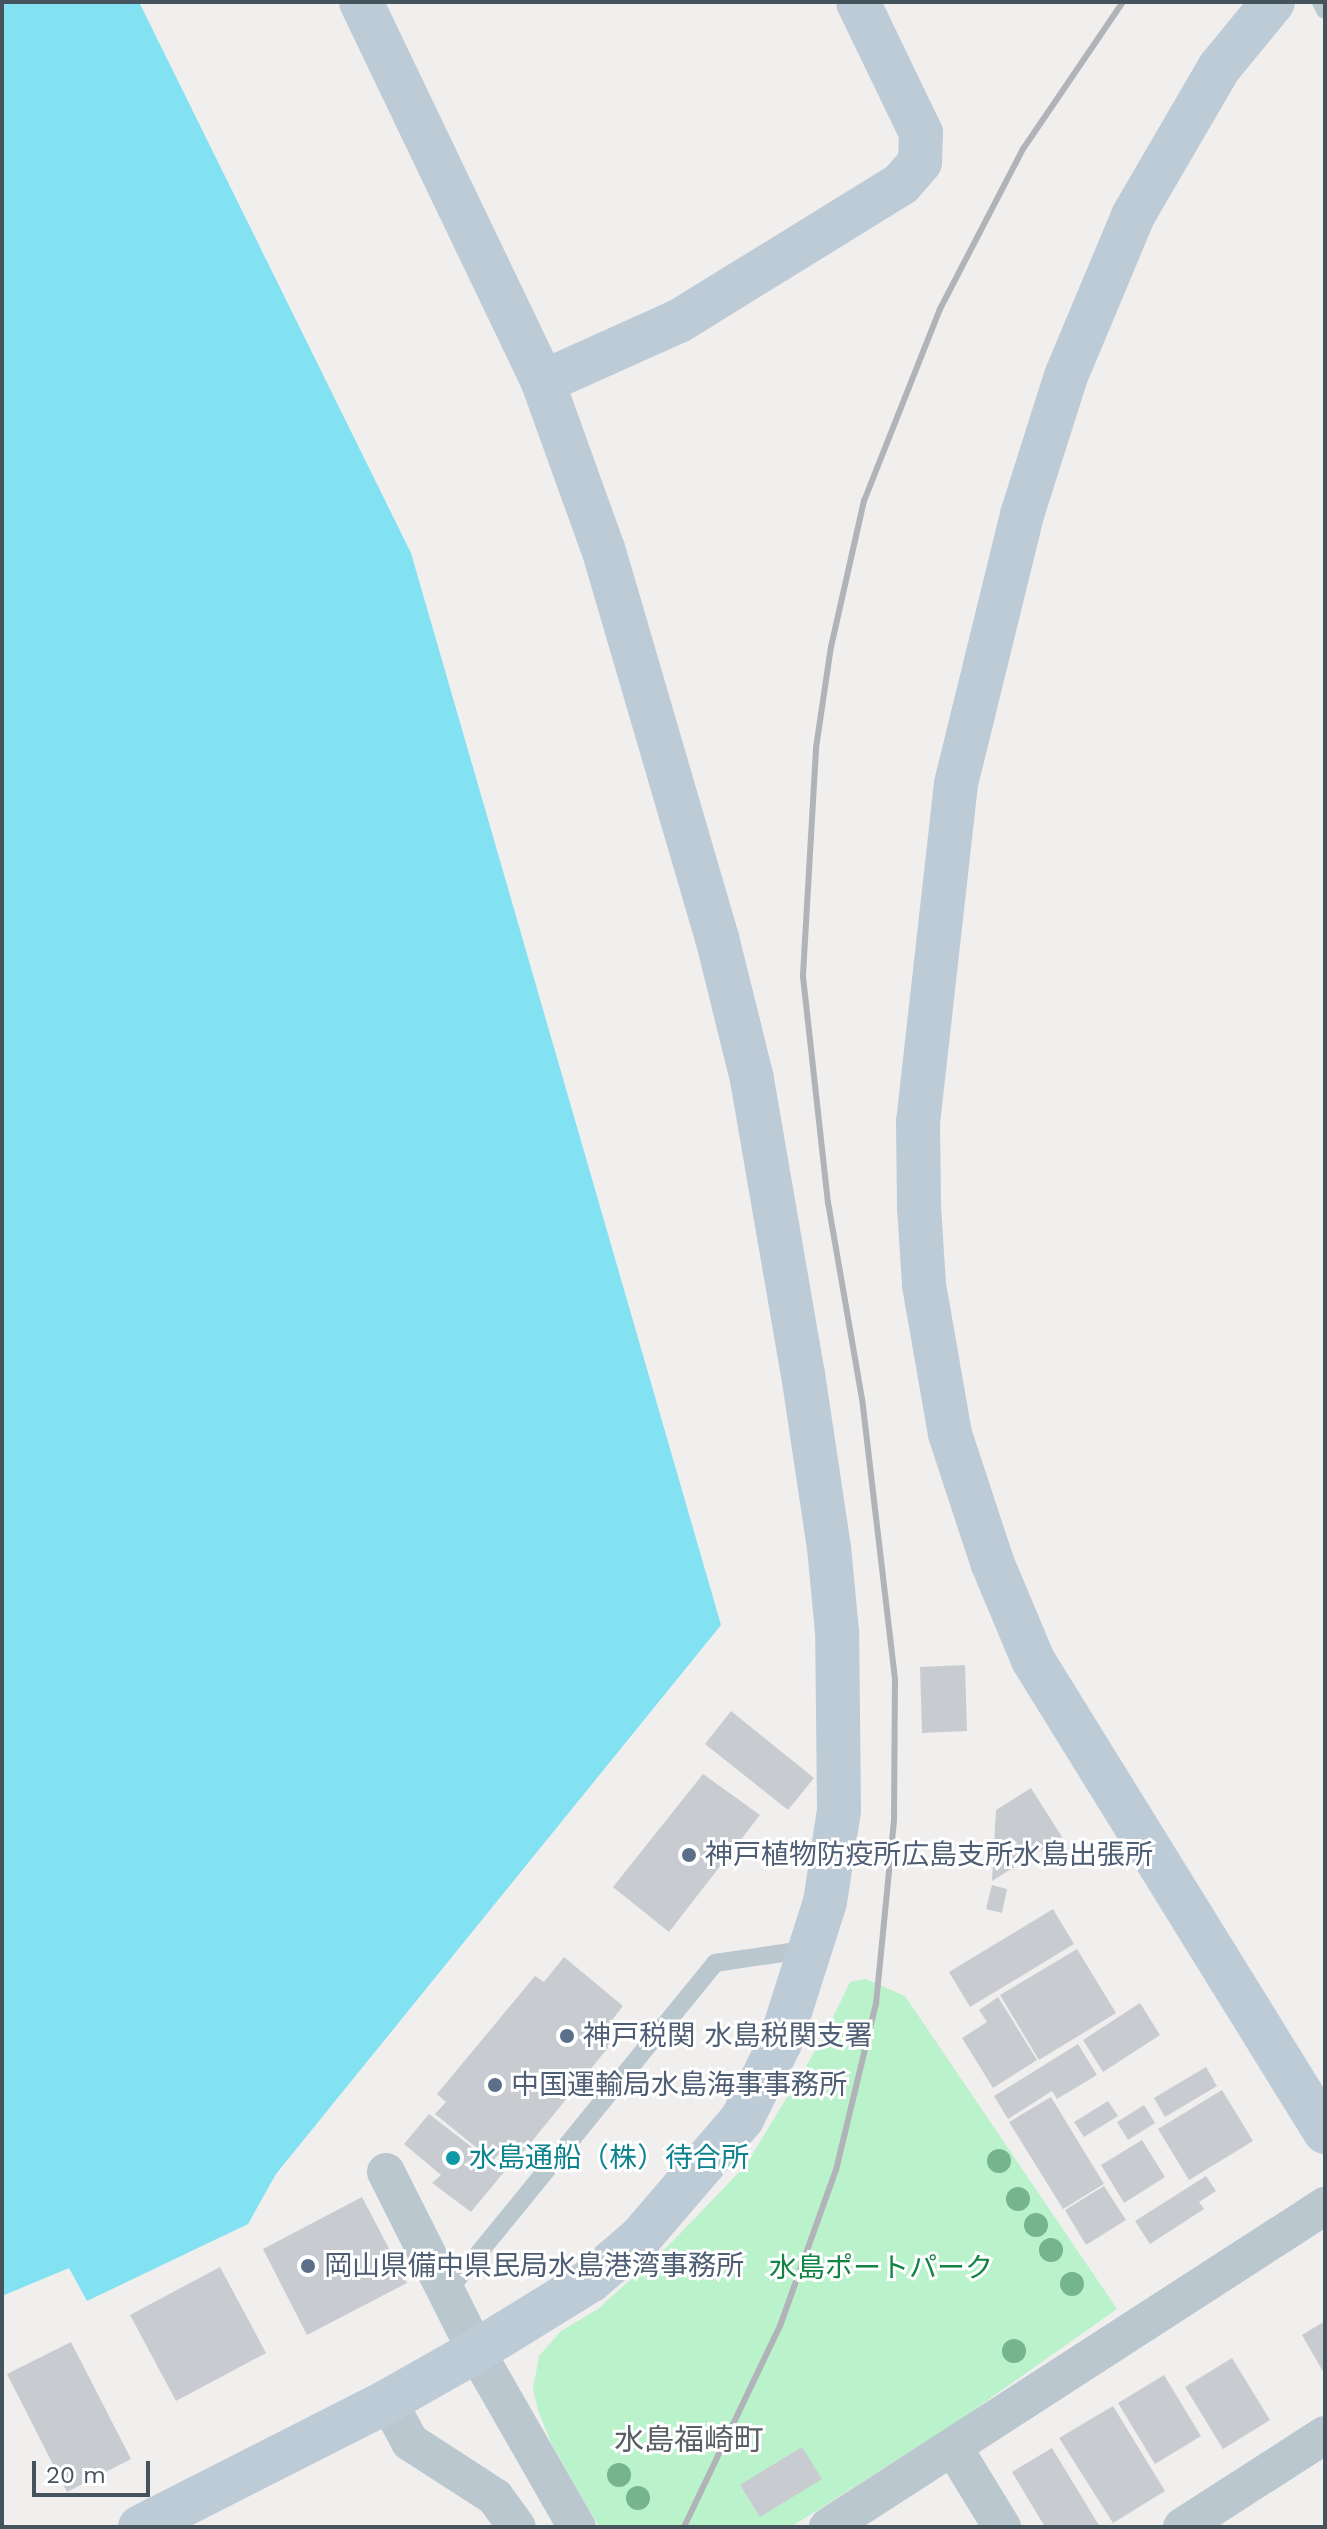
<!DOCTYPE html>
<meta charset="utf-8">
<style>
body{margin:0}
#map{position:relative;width:1327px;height:2529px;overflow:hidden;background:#f1eeee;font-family:"Work Sans","Noto Sans JP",sans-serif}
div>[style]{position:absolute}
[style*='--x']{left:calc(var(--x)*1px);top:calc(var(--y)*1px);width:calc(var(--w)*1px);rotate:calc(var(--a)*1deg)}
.green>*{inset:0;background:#b9f2cb}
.water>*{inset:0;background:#83e2f2}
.building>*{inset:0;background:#c8ccd1}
.lane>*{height:18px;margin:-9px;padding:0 9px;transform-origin:9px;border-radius:9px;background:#bbc7ce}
.street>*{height:38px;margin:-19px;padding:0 19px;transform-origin:19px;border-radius:19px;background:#bbc7ce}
.secondary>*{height:44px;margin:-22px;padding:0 22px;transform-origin:22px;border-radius:22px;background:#bdcbd7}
.rail>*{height:6px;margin:-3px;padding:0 3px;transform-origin:3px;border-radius:3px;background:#b0b4b9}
.trees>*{width:24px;height:24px;margin:-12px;border-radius:50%;background:#76b38f}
.dots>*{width:22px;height:22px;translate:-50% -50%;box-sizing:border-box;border:4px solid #fff;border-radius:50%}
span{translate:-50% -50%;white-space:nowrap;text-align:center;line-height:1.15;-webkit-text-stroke:6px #fff;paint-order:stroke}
.service-label{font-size:28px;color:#4e5e75}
.left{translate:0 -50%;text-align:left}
.culture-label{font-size:28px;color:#0d838f}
.park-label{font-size:28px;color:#118342}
.neighbourhood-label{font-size:30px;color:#5a5f64}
.frame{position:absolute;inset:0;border:4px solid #45535d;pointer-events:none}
.scale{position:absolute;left:32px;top:2461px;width:118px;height:36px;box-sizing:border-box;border:4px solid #45535d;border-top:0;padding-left:10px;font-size:24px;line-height:28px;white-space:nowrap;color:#45535d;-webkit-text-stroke:6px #fff;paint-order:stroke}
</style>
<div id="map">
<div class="green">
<i style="clip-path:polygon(866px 1979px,905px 1996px,1117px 2309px,958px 2421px,791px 2527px,599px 2527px,552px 2445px,538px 2410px,533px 2389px,539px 2356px,561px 2331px,598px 2309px,671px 2243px,746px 2165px,823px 2038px,850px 1982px)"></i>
</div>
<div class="water">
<i style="clip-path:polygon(2px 2px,139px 2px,411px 553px,721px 1625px,276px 2174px,248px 2224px,87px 2301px,69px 2268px,2px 2296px)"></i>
</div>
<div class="building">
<i style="clip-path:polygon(965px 1665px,967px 1731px,922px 1733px,920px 1667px)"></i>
<i style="clip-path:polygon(731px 1711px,814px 1778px,788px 1810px,705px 1744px)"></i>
<i style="clip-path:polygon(703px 1774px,760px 1815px,669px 1932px,613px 1887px)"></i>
<i style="clip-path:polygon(1031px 1788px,1062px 1837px,992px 1881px,996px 1810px)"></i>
<i style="clip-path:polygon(992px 1885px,1007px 1889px,1002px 1913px,986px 1909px)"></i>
<i style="clip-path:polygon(1053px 1909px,1074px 1944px,970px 2007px,949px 1972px)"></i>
<i style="clip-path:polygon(1077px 1949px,1116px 2013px,1039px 2060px,1000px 1995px)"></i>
<i style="clip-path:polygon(564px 1957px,623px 2006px,604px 2030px,615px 2039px,520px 2156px,506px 2145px,493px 2161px,435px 2114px,446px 2102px,437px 2094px,535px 1976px,544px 1982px)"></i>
<i style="clip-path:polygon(998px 1997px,1037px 2060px,993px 2088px,962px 2038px,987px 2022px,979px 2010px)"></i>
<i style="clip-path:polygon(1140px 2003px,1160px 2035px,1103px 2072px,1083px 2040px)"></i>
<i style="clip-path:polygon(1078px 2044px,1097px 2075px,1057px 2099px,1052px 2091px,1008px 2119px,994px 2096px)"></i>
<i style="clip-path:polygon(1206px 2067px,1217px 2086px,1165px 2117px,1154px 2098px)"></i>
<i style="clip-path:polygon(1222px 2090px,1253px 2141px,1189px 2180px,1158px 2129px)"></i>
<i style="clip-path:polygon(1051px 2097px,1104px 2184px,1063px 2209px,1009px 2122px)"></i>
<i style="clip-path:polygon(1108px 2101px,1118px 2116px,1084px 2137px,1074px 2122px)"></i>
<i style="clip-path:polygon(1144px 2105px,1155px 2123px,1128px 2140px,1117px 2122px)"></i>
<i style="clip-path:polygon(429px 2114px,504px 2172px,471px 2212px,432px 2183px,441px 2175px,404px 2144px)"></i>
<i style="clip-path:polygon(1142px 2140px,1165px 2177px,1124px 2203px,1101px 2165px)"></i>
<i style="clip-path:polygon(1206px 2176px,1216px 2191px,1199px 2202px,1204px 2209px,1150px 2244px,1135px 2221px)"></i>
<i style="clip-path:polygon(1104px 2186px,1126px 2220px,1086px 2245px,1065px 2210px)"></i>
<i style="clip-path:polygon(362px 2197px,407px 2283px,307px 2335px,263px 2249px)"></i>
<i style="clip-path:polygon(220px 2267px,266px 2353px,176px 2401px,130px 2315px)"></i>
<i style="clip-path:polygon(1325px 2321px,1325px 2375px,1302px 2335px)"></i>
<i style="clip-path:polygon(71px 2342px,131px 2459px,67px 2492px,7px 2374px)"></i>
<i style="clip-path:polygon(1232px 2358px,1270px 2420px,1223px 2449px,1185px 2387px)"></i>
<i style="clip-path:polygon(1164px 2375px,1201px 2436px,1155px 2464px,1118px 2403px)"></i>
<i style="clip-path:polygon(1113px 2406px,1165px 2491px,1113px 2523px,1059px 2438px)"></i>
<i style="clip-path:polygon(802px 2447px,822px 2479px,760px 2517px,740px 2485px)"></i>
<i style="clip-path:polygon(1052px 2448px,1100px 2527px,1045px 2527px,1012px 2472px)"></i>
</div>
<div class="lane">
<i style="--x:1321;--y:2;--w:9;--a:63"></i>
<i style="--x:447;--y:2292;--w:424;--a:-50.8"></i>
<i style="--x:715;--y:1963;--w:96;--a:-8.4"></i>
</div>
<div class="street">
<i style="--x:386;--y:2172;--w:200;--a:63.3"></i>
<i style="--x:476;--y:2351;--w:203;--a:60.2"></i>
<i style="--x:388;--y:2401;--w:47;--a:61.8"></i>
<i style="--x:410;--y:2442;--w:101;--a:32.9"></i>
<i style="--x:495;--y:2497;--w:37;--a:54"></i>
<i style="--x:953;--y:2447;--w:94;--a:58.5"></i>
<i style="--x:828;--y:2527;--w:592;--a:-32.86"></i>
<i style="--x:1182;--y:2527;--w:170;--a:-32.8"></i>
</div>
<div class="secondary">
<i style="--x:1273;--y:2;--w:85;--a:129.3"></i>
<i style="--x:1219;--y:68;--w:171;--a:120.2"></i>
<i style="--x:1133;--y:216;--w:173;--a:112.7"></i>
<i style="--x:1066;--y:376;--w:146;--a:107.6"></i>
<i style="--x:1022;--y:515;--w:277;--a:103.8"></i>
<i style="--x:956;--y:784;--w:340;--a:96.4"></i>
<i style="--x:918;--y:1122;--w:85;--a:89.3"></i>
<i style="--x:919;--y:1207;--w:78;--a:86.3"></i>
<i style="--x:924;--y:1285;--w:151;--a:80.1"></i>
<i style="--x:950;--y:1434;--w:135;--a:71.8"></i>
<i style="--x:992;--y:1562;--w:106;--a:67.3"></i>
<i style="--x:1033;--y:1660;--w:555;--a:58.26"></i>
<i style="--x:543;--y:382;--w:149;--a:-24.2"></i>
<i style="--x:679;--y:321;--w:261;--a:-31.7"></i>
<i style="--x:901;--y:184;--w:29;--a:-49"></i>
<i style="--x:920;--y:162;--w:29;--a:-88"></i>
<i style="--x:921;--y:133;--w:145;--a:-115.7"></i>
<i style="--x:140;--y:2527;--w:278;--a:-26.9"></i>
<i style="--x:388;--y:2401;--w:101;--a:-29.6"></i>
<i style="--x:476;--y:2351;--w:134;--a:-31.6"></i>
<i style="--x:590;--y:2281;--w:66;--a:-40.7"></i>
<i style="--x:640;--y:2238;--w:157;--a:-49.4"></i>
<i style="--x:742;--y:2119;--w:85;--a:-63.4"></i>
<i style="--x:780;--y:2043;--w:148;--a:-72.3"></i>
<i style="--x:825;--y:1902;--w:93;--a:-81.3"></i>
<i style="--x:839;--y:1810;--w:178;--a:-90.6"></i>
<i style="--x:837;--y:1632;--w:84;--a:-95.4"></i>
<i style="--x:829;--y:1548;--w:175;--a:-98.5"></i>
<i style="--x:803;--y:1375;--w:300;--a:-99.8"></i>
<i style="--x:752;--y:1079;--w:145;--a:-103.9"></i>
<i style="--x:717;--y:938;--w:405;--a:-106.3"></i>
<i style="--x:603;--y:549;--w:177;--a:-109.8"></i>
<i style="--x:543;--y:382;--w:421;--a:-115.6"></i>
</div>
<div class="rail">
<i style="--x:684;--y:2527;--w:223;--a:-64.5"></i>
<i style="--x:780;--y:2326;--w:166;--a:-70.3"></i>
<i style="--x:836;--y:2170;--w:171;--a:-76.5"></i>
<i style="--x:876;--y:2004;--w:185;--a:-84.4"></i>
<i style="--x:894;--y:1820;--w:141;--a:-89.6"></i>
<i style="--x:895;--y:1679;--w:282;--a:-96.7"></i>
<i style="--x:862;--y:1399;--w:199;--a:-99.8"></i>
<i style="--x:828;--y:1203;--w:229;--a:-96.3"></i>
<i style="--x:803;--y:975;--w:227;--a:-86.7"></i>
<i style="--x:816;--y:748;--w:102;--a:-81.6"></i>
<i style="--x:831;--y:647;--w:150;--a:-77.3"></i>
<i style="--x:864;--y:501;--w:206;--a:-68.4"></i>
<i style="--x:940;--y:309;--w:180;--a:-62.6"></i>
<i style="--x:1023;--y:149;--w:178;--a:-55.8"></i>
</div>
<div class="trees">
<i style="left:999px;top:2161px"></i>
<i style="left:1018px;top:2199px"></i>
<i style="left:1036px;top:2225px"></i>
<i style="left:1051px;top:2250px"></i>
<i style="left:1072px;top:2284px"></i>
<i style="left:1014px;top:2351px"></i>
<i style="left:619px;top:2475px"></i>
<i style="left:638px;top:2498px"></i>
</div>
<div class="dots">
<i style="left:689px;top:1855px;background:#5c6f8a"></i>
<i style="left:567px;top:2036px;background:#5c6f8a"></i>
<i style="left:495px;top:2085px;background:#5c6f8a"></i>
<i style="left:453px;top:2158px;background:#0f9aa8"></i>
<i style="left:308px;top:2266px;background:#5c6f8a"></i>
</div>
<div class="service-label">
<span class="left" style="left:705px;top:1855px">神戸植物防疫所広島支所水島出張所</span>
<span class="left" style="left:583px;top:2036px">神戸税関 水島税関支署</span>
<span class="left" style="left:511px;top:2085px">中国運輸局水島海事事務所</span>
<span class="left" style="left:324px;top:2266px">岡山県備中県民局水島港湾事務所</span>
</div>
<div class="culture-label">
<span class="left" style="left:469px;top:2158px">水島通船（株）待合所</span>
</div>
<div class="park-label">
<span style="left:881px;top:2268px">水島ポートパーク</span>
</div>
<div class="neighbourhood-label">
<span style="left:689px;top:2440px">水島福崎町</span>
</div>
<div class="frame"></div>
<div class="scale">20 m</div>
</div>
